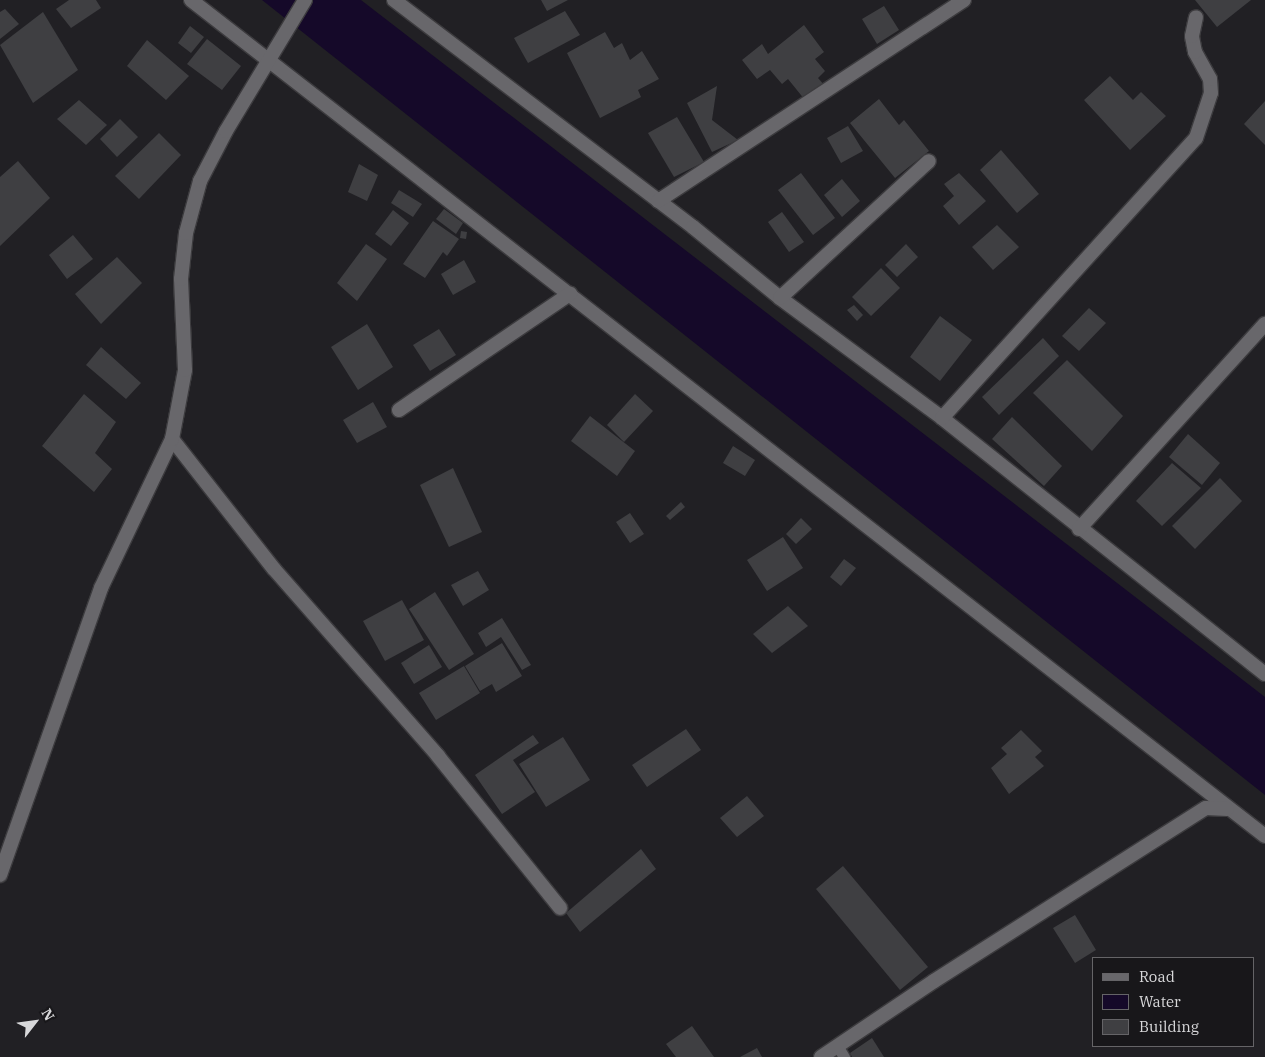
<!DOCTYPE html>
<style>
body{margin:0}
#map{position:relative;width:1265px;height:1057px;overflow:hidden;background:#212024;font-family:"IBM Plex Serif",serif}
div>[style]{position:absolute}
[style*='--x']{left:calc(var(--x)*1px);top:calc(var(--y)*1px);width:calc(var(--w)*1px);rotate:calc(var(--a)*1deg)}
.water>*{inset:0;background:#150929}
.building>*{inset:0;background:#3f3f42}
.roads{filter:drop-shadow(1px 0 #3c3b3e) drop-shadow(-1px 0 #3c3b3e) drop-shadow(0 1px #3c3b3e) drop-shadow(0 -1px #3c3b3e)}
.service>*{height:11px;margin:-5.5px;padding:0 5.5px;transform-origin:5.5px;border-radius:5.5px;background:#68676b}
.minor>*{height:14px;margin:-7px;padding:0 7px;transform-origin:7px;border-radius:7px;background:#68676b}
span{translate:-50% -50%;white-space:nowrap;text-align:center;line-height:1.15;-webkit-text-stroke:4.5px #18171a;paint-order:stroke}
.legend{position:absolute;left:1092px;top:957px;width:162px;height:90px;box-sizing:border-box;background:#18171a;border:1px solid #656467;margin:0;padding:6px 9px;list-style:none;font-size:15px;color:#d8d8da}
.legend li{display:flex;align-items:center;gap:10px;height:25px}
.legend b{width:25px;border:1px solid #656467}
.north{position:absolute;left:10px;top:997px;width:50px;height:50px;-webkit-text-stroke:4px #18171a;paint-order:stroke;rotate:60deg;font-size:14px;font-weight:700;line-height:20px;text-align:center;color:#d8d8da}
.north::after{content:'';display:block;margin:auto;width:18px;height:22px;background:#d8d8da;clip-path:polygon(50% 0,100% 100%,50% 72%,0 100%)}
</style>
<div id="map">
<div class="water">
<i style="clip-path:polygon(262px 0,361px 0,1265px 697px,1265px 795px)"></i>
</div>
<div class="building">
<i style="clip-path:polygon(69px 0,96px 0,101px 8px,71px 28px,56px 9px)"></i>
<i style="clip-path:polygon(541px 0,568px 0,547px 11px)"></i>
<i style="clip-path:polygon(1195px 0,1251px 0,1217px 27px)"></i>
<i style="clip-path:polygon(884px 6px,899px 30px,877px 44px,862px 19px)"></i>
<i style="clip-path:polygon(5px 9px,19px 24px,0 39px,0 12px)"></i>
<i style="clip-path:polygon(565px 11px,580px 35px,528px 63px,514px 38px)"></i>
<i style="clip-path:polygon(43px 12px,78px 70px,33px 103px,0 45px)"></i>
<i style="clip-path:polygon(804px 25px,824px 52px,815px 59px,825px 71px,818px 78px,825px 86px,805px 100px,788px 79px,782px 84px,770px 70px,757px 79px,742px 60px,762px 44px,768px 54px)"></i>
<i style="clip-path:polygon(190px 26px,204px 37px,191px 53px,178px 43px)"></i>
<i style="clip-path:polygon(605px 32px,614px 48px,622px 43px,630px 60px,642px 51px,659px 79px,638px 90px,641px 97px,600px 118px,567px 53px)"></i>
<i style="clip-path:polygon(207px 39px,241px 66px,222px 90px,187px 64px)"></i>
<i style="clip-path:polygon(147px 40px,189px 76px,166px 100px,127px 66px)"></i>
<i style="clip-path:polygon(1110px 76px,1133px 100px,1141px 92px,1166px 116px,1130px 150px,1084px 100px)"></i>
<i style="clip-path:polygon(717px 86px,712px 120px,738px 140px,712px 152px,687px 103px)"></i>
<i style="clip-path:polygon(879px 99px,899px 125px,904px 120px,929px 151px,895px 178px,850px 123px)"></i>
<i style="clip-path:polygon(79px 100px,107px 125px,86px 145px,57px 119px)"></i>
<i style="clip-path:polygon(1265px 101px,1265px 145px,1244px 124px)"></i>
<i style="clip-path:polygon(677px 117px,704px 162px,674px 177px,648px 133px)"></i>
<i style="clip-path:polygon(120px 119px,138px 137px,117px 157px,100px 139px)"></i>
<i style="clip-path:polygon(848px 126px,863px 151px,841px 163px,827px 138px)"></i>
<i style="clip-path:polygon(159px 133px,181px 155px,139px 199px,115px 176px)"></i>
<i style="clip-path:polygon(1001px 150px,1039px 194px,1017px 213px,980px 170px)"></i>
<i style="clip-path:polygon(18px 161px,50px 198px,0 246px,0 177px)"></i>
<i style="clip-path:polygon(359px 164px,378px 175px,367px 201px,348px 192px)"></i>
<i style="clip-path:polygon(801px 173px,835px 218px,813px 235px,778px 190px)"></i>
<i style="clip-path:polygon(959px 173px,986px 201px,959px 225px,943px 206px,954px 196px,944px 184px)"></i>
<i style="clip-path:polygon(842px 179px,860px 201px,842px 217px,824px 195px)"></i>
<i style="clip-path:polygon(399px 190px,422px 204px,413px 217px,391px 203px)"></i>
<i style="clip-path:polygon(444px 209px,463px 223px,456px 234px,436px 219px)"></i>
<i style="clip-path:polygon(393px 210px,409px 223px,391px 246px,375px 234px)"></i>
<i style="clip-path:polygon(782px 212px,804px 242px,789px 252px,768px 222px)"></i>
<i style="clip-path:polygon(433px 221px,459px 239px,447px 256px,443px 252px,425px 278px,403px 264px)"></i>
<i style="clip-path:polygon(997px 225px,1019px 247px,993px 270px,972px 247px)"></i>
<i style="clip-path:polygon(461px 231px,467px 232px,466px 239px,460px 238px)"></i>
<i style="clip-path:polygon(73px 235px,93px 259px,67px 279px,49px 255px)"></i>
<i style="clip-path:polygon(366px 244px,387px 259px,357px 301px,337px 283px)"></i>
<i style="clip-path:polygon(906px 244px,918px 257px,897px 277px,885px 265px)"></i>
<i style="clip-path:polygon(117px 257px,142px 283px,101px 324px,75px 294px)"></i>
<i style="clip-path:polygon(464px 260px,476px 282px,453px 295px,441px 274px)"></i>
<i style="clip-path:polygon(881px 268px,900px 288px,871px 316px,852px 297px)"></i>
<i style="clip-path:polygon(854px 305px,863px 315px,857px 321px,847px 310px)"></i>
<i style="clip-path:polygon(1089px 308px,1106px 323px,1079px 351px,1062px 336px)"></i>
<i style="clip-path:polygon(940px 316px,972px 340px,940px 381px,910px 357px)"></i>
<i style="clip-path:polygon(367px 324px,393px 367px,358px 390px,331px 347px)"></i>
<i style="clip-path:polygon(439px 329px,456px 355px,430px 371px,413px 345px)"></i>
<i style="clip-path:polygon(1043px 338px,1059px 356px,999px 415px,982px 397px)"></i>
<i style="clip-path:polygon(101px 347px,141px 383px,126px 399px,86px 365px)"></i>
<i style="clip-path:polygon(1067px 360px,1123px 416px,1092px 451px,1033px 393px)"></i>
<i style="clip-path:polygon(84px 394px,116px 422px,95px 453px,112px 469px,94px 492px,42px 446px)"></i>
<i style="clip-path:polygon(635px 394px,653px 411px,624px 442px,607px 425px)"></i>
<i style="clip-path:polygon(373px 402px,387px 427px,357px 443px,343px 420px)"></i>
<i style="clip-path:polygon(590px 416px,635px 451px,617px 476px,571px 441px)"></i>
<i style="clip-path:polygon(1012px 417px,1062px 466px,1044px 486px,992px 439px)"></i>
<i style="clip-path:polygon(1188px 434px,1220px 463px,1202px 485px,1169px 457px)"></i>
<i style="clip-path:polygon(733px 446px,755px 460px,745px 476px,723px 463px)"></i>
<i style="clip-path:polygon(1172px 463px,1201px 488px,1162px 526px,1136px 501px)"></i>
<i style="clip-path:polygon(453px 468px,482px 532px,449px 547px,420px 485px)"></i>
<i style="clip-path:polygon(1220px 478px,1242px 501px,1195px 549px,1172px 526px)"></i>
<i style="clip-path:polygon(681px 502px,685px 507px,670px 520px,666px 516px)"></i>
<i style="clip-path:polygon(630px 513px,644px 534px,630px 543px,616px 522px)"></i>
<i style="clip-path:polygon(801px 518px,812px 529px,796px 544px,786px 534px)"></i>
<i style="clip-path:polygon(783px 537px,803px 568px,767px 591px,747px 560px)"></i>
<i style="clip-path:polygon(844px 559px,856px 568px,841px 586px,830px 577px)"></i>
<i style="clip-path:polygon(478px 571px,489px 590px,463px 606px,451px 585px)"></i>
<i style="clip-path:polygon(435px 592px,474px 654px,449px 670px,409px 609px)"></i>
<i style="clip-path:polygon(402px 600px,424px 640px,385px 661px,363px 621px)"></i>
<i style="clip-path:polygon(788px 606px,808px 626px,772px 653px,753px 634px)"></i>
<i style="clip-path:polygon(502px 618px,531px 665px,522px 670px,501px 637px,486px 647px,478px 633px)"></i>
<i style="clip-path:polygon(502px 643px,522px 676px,496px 692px,492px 684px,480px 691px,465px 666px)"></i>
<i style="clip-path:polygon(429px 645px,442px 667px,414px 684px,401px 663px)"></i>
<i style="clip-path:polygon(464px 666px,480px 693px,436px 720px,419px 693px)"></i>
<i style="clip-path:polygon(686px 729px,701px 750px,647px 787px,632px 765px)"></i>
<i style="clip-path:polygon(1021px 730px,1042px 751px,1035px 757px,1044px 766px,1009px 794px,991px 768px,1007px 754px,1001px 748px)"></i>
<i style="clip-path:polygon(533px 735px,539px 743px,513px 760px,535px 792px,502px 814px,475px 775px)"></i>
<i style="clip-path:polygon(563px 737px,590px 780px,546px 807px,519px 764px)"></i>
<i style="clip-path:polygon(747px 796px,764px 816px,737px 837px,720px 818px)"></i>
<i style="clip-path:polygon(641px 849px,656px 869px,580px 932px,566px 913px)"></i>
<i style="clip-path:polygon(843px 866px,928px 967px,900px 990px,816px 889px)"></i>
<i style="clip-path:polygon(1075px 915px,1096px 950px,1075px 963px,1053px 928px)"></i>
<i style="clip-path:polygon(692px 1026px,714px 1057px,676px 1057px,666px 1044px)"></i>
<i style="clip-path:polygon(872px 1038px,884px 1057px,852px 1057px,850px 1053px)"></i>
<i style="clip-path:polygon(757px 1048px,762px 1057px,740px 1057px)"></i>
</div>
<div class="roads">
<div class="service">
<i style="--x:838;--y:1047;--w:12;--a:59"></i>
</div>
<div class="minor">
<i style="--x:191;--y:0;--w:1361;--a:37.9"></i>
<i style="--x:394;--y:0;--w:375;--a:37.2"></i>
<i style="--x:693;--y:227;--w:112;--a:39.2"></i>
<i style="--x:780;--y:298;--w:202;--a:36.5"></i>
<i style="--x:942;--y:418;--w:412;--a:38.4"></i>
<i style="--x:658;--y:201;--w:366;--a:-33.3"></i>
<i style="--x:780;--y:298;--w:202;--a:-42.6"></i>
<i style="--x:399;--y:410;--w:207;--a:-34.2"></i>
<i style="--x:942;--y:418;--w:378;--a:-47.8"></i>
<i style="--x:1196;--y:138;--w:47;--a:-71.6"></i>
<i style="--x:1211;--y:93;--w:14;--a:-94"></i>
<i style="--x:1210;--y:79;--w:31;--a:-119"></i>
<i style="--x:1195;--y:52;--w:16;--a:-101"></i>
<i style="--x:1192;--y:36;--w:19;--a:-78"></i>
<i style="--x:172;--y:439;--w:165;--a:51.9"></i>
<i style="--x:274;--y:569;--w:249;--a:48.7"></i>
<i style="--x:438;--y:756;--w:195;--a:51.2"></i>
<i style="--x:1079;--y:529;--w:277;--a:-47.8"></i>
<i style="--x:0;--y:875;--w:304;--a:-70.6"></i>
<i style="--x:101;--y:588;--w:165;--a:-64.5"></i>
<i style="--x:172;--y:439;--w:70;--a:-79.3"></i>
<i style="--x:185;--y:370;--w:91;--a:-92.5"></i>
<i style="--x:181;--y:279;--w:46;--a:-83.8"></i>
<i style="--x:186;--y:233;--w:54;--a:-74.9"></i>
<i style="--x:200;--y:181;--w:56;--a:-62.5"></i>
<i style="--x:226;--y:131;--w:153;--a:-58.9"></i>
<i style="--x:821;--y:1057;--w:136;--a:-33.9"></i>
<i style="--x:934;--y:981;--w:322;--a:-32.5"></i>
<i style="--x:1206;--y:808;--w:21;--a:3"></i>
</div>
</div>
<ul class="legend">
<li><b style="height:6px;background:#68676b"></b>Road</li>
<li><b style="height:14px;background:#150929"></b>Water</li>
<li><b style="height:14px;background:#3f3f42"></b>Building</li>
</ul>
<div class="north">N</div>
</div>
